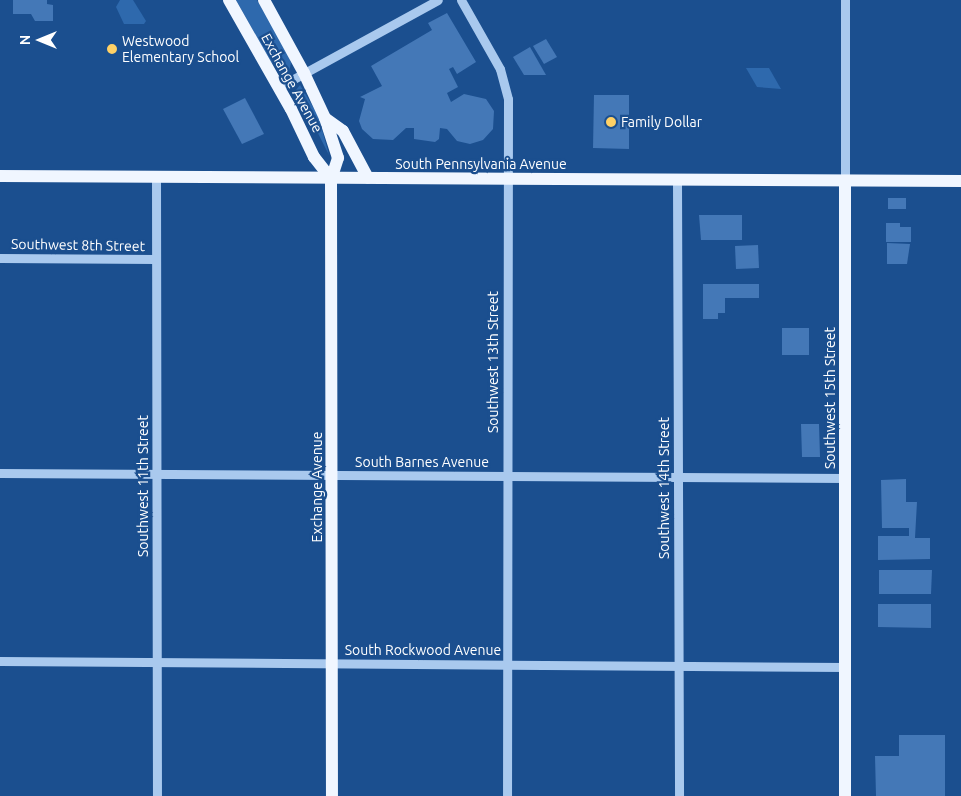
<!DOCTYPE html>
<style>
body{margin:0}
#map{position:relative;width:961px;height:796px;overflow:hidden;background:#1b4f8f;font-family:Ubuntu,sans-serif}
div>[style]{position:absolute}
[style*='--x']{left:calc(var(--x)*1px);top:calc(var(--y)*1px);width:calc(var(--w)*1px);rotate:calc(var(--a)*1deg)}
.green>*{inset:0;background:#2e69ad}
.building>*{inset:0;background:#4478b7}
.minor>*{height:9px;margin:-4.5px;padding:0 4.5px;transform-origin:4.5px;border-radius:4.5px;background:#a9c9ee}
.major>*{height:12px;margin:-6px;padding:0 6px;transform-origin:6px;border-radius:6px;background:#f0f6ff}
.dots>*{width:14px;height:14px;translate:-50% -50%;box-sizing:border-box;border:2px solid #1b4f8f;border-radius:50%}
span{translate:-50% -50%;white-space:nowrap;text-align:center;line-height:1.15;-webkit-text-stroke:4.5px #1b4f8f;paint-order:stroke}
.poi-label{font-size:14px;color:#fff}
.left{translate:0 -50%;text-align:left}
.street-label{font-size:14px;color:#fff}
.north{position:absolute;left:15px;top:15px;width:50px;height:50px;-webkit-text-stroke:4px #1b4f8f;paint-order:stroke;rotate:270deg;font-size:14px;font-weight:700;line-height:20px;text-align:center;color:#fff}
.north::after{content:'';display:block;margin:auto;width:18px;height:22px;background:#fff;clip-path:polygon(50% 0,100% 100%,50% 72%,0 100%)}
</style>
<div id="map">
<div class="green">
<i style="clip-path:polygon(120px 0,133px 0,146px 21px,144px 24px,124px 24px,116px 7px)"></i>
<i style="clip-path:polygon(236px 0,257px 0,287px 52px,291px 63px,288px 77px,271px 62px)"></i>
<i style="clip-path:polygon(746px 68px,769px 68px,781px 89px,757px 87px)"></i>
<i style="clip-path:polygon(300px 85px,318px 115px,329px 155px,296px 90px)"></i>
</div>
<div class="building">
<i style="clip-path:polygon(13px 0,47px 0,47px 4px,53px 5px,53px 21px,35px 21px,31px 14px,13px 14px)"></i>
<i style="clip-path:polygon(447px 13px,476px 62px,457px 74px,453px 67px,449px 69px,458px 87px,447px 93px,451px 102px,464px 94px,486px 99px,494px 111px,493px 129px,483px 140px,470px 144px,457px 141px,447px 129px,440px 128px,439px 139px,435px 142px,414px 139px,414px 128px,406px 128px,393px 140px,373px 139px,362px 129px,359px 121px,365px 99px,360px 97px,382px 86px,371px 66px,432px 30px,428px 23px)"></i>
<i style="clip-path:polygon(546px 39px,557px 57px,544px 64px,533px 46px)"></i>
<i style="clip-path:polygon(530px 47px,546px 75px,524px 75px,513px 57px)"></i>
<i style="clip-path:polygon(594px 95px,629px 95px,629px 149px,593px 148px)"></i>
<i style="clip-path:polygon(245px 98px,264px 134px,242px 144px,223px 109px)"></i>
<i style="clip-path:polygon(888px 198px,906px 198px,906px 209px,888px 209px)"></i>
<i style="clip-path:polygon(699px 215px,742px 215px,742px 240px,701px 240px)"></i>
<i style="clip-path:polygon(886px 223px,900px 223px,900px 227px,911px 227px,911px 242px,886px 242px)"></i>
<i style="clip-path:polygon(887px 243px,910px 244px,907px 264px,887px 264px)"></i>
<i style="clip-path:polygon(758px 245px,759px 268px,736px 269px,735px 246px)"></i>
<i style="clip-path:polygon(703px 284px,759px 284px,759px 298px,725px 298px,725px 313px,718px 313px,718px 319px,703px 319px)"></i>
<i style="clip-path:polygon(782px 328px,809px 328px,809px 355px,782px 355px)"></i>
<i style="clip-path:polygon(801px 424px,819px 424px,820px 457px,802px 457px)"></i>
<i style="clip-path:polygon(906px 479px,906px 502px,917px 502px,915px 538px,930px 538px,930px 559px,878px 560px,878px 536px,909px 536px,909px 528px,882px 528px,881px 480px)"></i>
<i style="clip-path:polygon(879px 570px,932px 570px,931px 594px,879px 594px)"></i>
<i style="clip-path:polygon(878px 604px,931px 604px,931px 628px,878px 627px)"></i>
<i style="clip-path:polygon(899px 735px,945px 735px,945px 796px,876px 796px,875px 756px,899px 756px)"></i>
</div>
<div class="minor">
<i style="--x:461;--y:0;--w:79;--a:60.5"></i>
<i style="--x:500;--y:69;--w:31;--a:75"></i>
<i style="--x:508;--y:99;--w:697;--a:90.08"></i>
<i style="--x:279;--y:87;--w:181;--a:-28.7"></i>
<i style="--x:156;--y:176;--w:620;--a:89.91"></i>
<i style="--x:677;--y:180;--w:616;--a:89.81"></i>
<i style="--x:845;--y:181;--w:181;--a:-90"></i>
<i style="--x:0;--y:258;--w:156;--a:0.4"></i>
<i style="--x:0;--y:473;--w:845;--a:0.34"></i>
<i style="--x:0;--y:661;--w:845;--a:0.41"></i>
</div>
<div class="major">
<i style="--x:229;--y:0;--w:125;--a:60.4"></i>
<i style="--x:291;--y:109;--w:53;--a:64.4"></i>
<i style="--x:314;--y:157;--w:28;--a:52"></i>
<i style="--x:264;--y:0;--w:83;--a:61.3"></i>
<i style="--x:304;--y:73;--w:50;--a:65"></i>
<i style="--x:325;--y:118;--w:42;--a:72"></i>
<i style="--x:338;--y:158;--w:22;--a:108"></i>
<i style="--x:331;--y:179;--w:617;--a:89.91"></i>
<i style="--x:325;--y:118;--w:22;--a:36"></i>
<i style="--x:343;--y:131;--w:53;--a:62"></i>
<i style="--x:0;--y:176;--w:961;--a:0.3"></i>
<i style="--x:845;--y:181;--w:615;--a:90"></i>
</div>
<div class="dots">
<i style="left:112px;top:49px;background:#ffd166"></i>
<i style="left:611px;top:122px;background:#ffd166"></i>
</div>
<div class="poi-label">
<span class="left" style="left:122px;top:49px">Westwood<br>Elementary School</span>
<span class="left" style="left:621px;top:122px">Family Dollar</span>
</div>
<div class="street-label">
<span style="left:292px;top:83px;rotate:61deg">Exchange Avenue</span>
<span style="left:481px;top:164px">South Pennsylvania Avenue</span>
<span style="left:78px;top:245px;rotate:1deg">Southwest 8th Street</span>
<span style="left:493px;top:362px;rotate:-90deg">Southwest 13th Street</span>
<span style="left:830px;top:398px;rotate:-90deg">Southwest 15th Street</span>
<span style="left:422px;top:462px">South Barnes Avenue</span>
<span style="left:143px;top:486px;rotate:-90deg">Southwest 11th Street</span>
<span style="left:317px;top:487px;rotate:-90deg">Exchange Avenue</span>
<span style="left:664px;top:488px;rotate:-90deg">Southwest 14th Street</span>
<span style="left:423px;top:650px">South Rockwood Avenue</span>
</div>
<div class="north">N</div>
</div>
